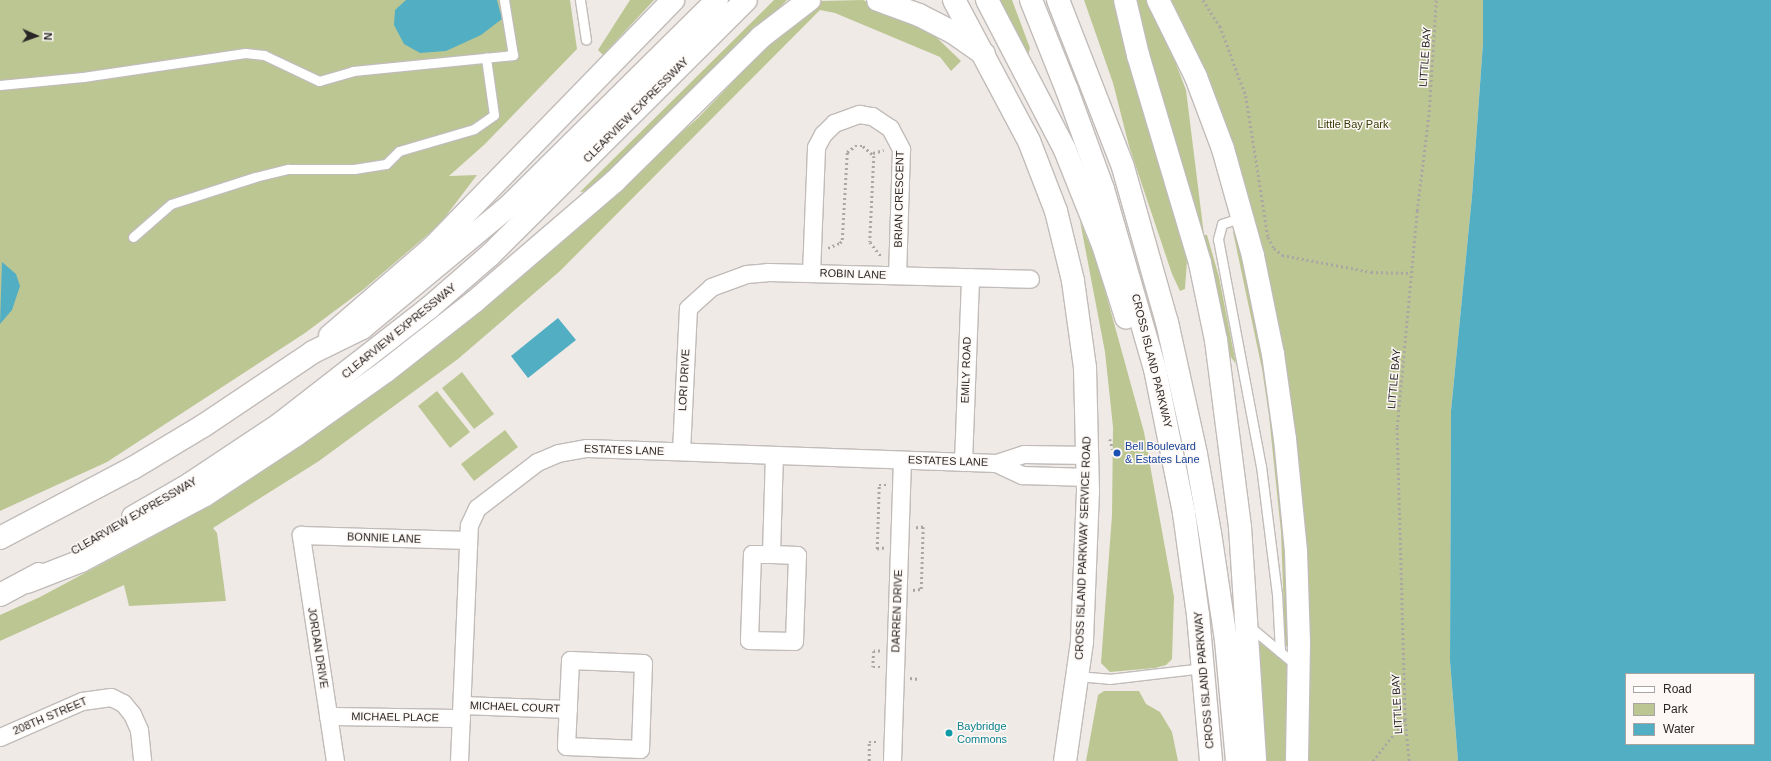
<!DOCTYPE html>
<style>
body{margin:0}
#map{position:relative;width:1771px;height:761px;overflow:hidden;background:#f0eae7;font-family:Helvetica,sans-serif}
div>[style]{position:absolute}
[style*='--x']{left:calc(var(--x)*1px);top:calc(var(--y)*1px);width:calc(var(--w)*1px);rotate:calc(var(--a)*1deg)}
.green>*{inset:0;background:#bcc693}
.water>*{inset:0;background:#52aec3}
.path>*{height:2.5px;margin-top:-1.25px;transform-origin:0;background:repeating-linear-gradient(90deg,#aba6a4 0 2px,transparent 0 5px)}
.roads{filter:drop-shadow(1px 0 #c1bcb9) drop-shadow(-1px 0 #c1bcb9) drop-shadow(0 1px #c1bcb9) drop-shadow(0 -1px #c1bcb9)}
.service>*{height:9px;margin:-4.5px;padding:0 4.5px;transform-origin:4.5px;border-radius:4.5px;background:#fff}
.minor>*{height:17px;margin:-8.5px;padding:0 8.5px;transform-origin:8.5px;border-radius:8.5px;background:#fff}
.tertiary>*{height:22px;margin:-11px;padding:0 11px;transform-origin:11px;border-radius:11px;background:#fff}
.motorway>*{height:22px;margin:-11px;padding:0 11px;transform-origin:11px;border-radius:11px;background:#fff}
.dots>*{width:11px;height:11px;translate:-50% -50%;box-sizing:border-box;border:2px solid #fdf8f5;border-radius:50%}
span{translate:-50% -50%;white-space:nowrap;text-align:center;line-height:1.15;-webkit-text-stroke:3px #fdf8f5;paint-order:stroke}
.street-label{font-size:11px;color:#292726}
.park-label{font-size:11px;color:#353b05}
.transit-label{font-size:11px;color:#164399}
.left{translate:0 -50%;text-align:left}
.culture-label{font-size:11px;color:#0d838f}
.legend{position:absolute;left:1625px;top:673px;width:130px;height:72px;box-sizing:border-box;background:#fdf8f5;border:1px solid #a8a4a2;margin:0;padding:5px 7px;list-style:none;font-size:12px;color:#292726}
.legend li{display:flex;align-items:center;gap:8px;height:20px}
.legend b{width:20px;border:1px solid #a8a4a2}
.north{position:absolute;left:16px;top:16px;width:40px;height:40px;-webkit-text-stroke:3px #fdf8f5;paint-order:stroke;rotate:92deg;font-size:11px;font-weight:700;line-height:16px;text-align:center;color:#292726}
.north::after{content:'';display:block;margin:auto;width:14px;height:18px;background:#292726;clip-path:polygon(50% 0,100% 100%,50% 72%,0 100%)}
</style>
<div id="map">
<div class="green">
<i style="clip-path:polygon(0 0,570px 0,577px 49px,485px 144px,449px 176px,477px 175px,439px 225px,364px 289px,305px 333px,107px 462px,0 511px)"></i>
<i style="clip-path:polygon(630px 0,654px 0,603px 55px,598px 50px)"></i>
<i style="clip-path:polygon(774px 0,787px 0,670px 121px,590px 191px,580px 192px)"></i>
<i style="clip-path:polygon(863px 0,935px 30px,935px 36px,961px 61px,951px 71px,940px 57px,835px 13px,820px 10px,560px 271px,458px 359px,319px 461px,213px 528px,217px 533px,226px 601px,129px 606px,124px 585px,0 641px,0 615px,40px 597px,156px 535px,279px 458px,617px 190px,698px 118px,800px 12px,820px 1px)"></i>
<i style="clip-path:polygon(998px 0,1012px 0,1030px 48px,1028px 56px)"></i>
<i style="clip-path:polygon(1084px 0,1149px 0,1180px 59px,1176px 64px,1186px 90px,1204px 235px,1207px 235px,1219px 277px,1236px 364px,1225px 349px,1156px 78px,1187px 261px,1185px 289px,1180px 291px,1172px 274px,1129px 146px,1113px 83px)"></i>
<i style="clip-path:polygon(1167px 0,1483px 0,1483px 43px,1472px 196px,1451px 411px,1450px 661px,1458px 761px,1305px 761px,1290px 409px)"></i>
<i style="clip-path:polygon(1080px 221px,1098px 265px,1144px 432px,1174px 597px,1172px 659px,1166px 665px,1155px 668px,1110px 672px,1101px 663px,1112px 515px,1113px 427px,1105px 352px)"></i>
<i style="clip-path:polygon(1240px 231px,1247px 262px,1283px 485px,1289px 647px,1286px 646px,1285px 639px,1281px 532px,1269px 416px,1262px 369px,1233px 232px)"></i>
<i style="clip-path:polygon(462px 372px,494px 414px,474px 429px,442px 388px)"></i>
<i style="clip-path:polygon(437px 391px,470px 432px,450px 448px,418px 406px)"></i>
<i style="clip-path:polygon(505px 430px,518px 447px,474px 481px,461px 464px)"></i>
<i style="clip-path:polygon(1259px 642px,1286px 663px,1291px 676px,1288px 761px,1263px 761px)"></i>
<i style="clip-path:polygon(1104px 691px,1139px 691px,1146px 704px,1160px 712px,1172px 732px,1178px 761px,1086px 761px,1098px 695px)"></i>
</div>
<div class="water">
<i style="clip-path:polygon(406px 0,497px 0,502px 19px,481px 35px,446px 51px,420px 53px,404px 44px,394px 25px,395px 10px)"></i>
<i style="clip-path:polygon(evenodd,1483px 0,1771px 0,1771px 761px,1458px 761px,1450px 661px,1451px 411px,1472px 196px,1483px 43px,1483px 0,1626px 674px,1754px 674px,1754px 744px,1626px 744px,1626px 674px)"></i>
<i style="clip-path:polygon(2px 262px,16px 274px,20px 286px,12px 310px,0 324px)"></i>
<i style="clip-path:polygon(558px 318px,576px 340px,528px 378px,511px 356px)"></i>
</div>
<div class="path">
<i style="--x:1203;--y:0;--w:31;--a:57"></i>
<i style="--x:1220;--y:26;--w:75;--a:69.6"></i>
<i style="--x:1246;--y:96;--w:143;--a:81.1"></i>
<i style="--x:1268;--y:237;--w:13;--a:61"></i>
<i style="--x:1274;--y:248;--w:11;--a:41"></i>
<i style="--x:1282;--y:255;--w:91;--a:10.8"></i>
<i style="--x:1371;--y:272;--w:40;--a:1.4"></i>
<i style="--x:873;--y:153;--w:11;--a:-15"></i>
<i style="--x:828;--y:248;--w:13;--a:-23"></i>
<i style="--x:840;--y:243;--w:4;--a:-56"></i>
<i style="--x:842;--y:240;--w:88;--a:-86.7"></i>
<i style="--x:847;--y:152;--w:10;--a:-37"></i>
<i style="--x:855;--y:146;--w:8;--a:0"></i>
<i style="--x:863;--y:146;--w:15;--a:42"></i>
<i style="--x:874;--y:156;--w:86;--a:92.7"></i>
<i style="--x:870;--y:242;--w:18;--a:52"></i>
<i style="--x:1110;--y:439;--w:11;--a:75"></i>
<i style="--x:884;--y:548;--w:7;--a:172"></i>
<i style="--x:877;--y:549;--w:64;--a:-88.2"></i>
<i style="--x:879;--y:485;--w:7;--a:0"></i>
<i style="--x:913;--y:590;--w:8;--a:-7"></i>
<i style="--x:921;--y:589;--w:62;--a:-88.2"></i>
<i style="--x:923;--y:527;--w:9;--a:174"></i>
<i style="--x:880;--y:651;--w:6;--a:180"></i>
<i style="--x:874;--y:651;--w:16;--a:94"></i>
<i style="--x:873;--y:667;--w:7;--a:0"></i>
<i style="--x:910;--y:678;--w:9;--a:6"></i>
<i style="--x:869;--y:761;--w:19;--a:-90"></i>
<i style="--x:869;--y:742;--w:8;--a:0"></i>
<i style="--x:1373;--y:761;--w:52;--a:-52"></i>
<i style="--x:1409;--y:761;--w:41;--a:-95.6"></i>
<i style="--x:1405;--y:720;--w:293;--a:-91.6"></i>
<i style="--x:1397;--y:427;--w:217;--a:-84.7"></i>
<i style="--x:1417;--y:211;--w:100;--a:-83.1"></i>
<i style="--x:1429;--y:112;--w:112;--a:-86.4"></i>
</div>
<div class="roads">
<div class="service">
<i style="--x:580;--y:0;--w:40;--a:81.5"></i>
<i style="--x:0;--y:85;--w:83;--a:-5.5"></i>
<i style="--x:83;--y:77;--w:164;--a:-8.4"></i>
<i style="--x:245;--y:53;--w:19;--a:6"></i>
<i style="--x:264;--y:55;--w:61;--a:25.3"></i>
<i style="--x:319;--y:81;--w:35;--a:-16"></i>
<i style="--x:353;--y:71;--w:161;--a:-5.7"></i>
<i style="--x:513;--y:55;--w:56;--a:-99.3"></i>
<i style="--x:1243;--y:217;--w:22;--a:162"></i>
<i style="--x:1222;--y:224;--w:16;--a:105"></i>
<i style="--x:1218;--y:239;--w:231;--a:79.3"></i>
<i style="--x:1261;--y:466;--w:129;--a:82.9"></i>
<i style="--x:1277;--y:594;--w:58;--a:87"></i>
<i style="--x:133;--y:237;--w:50;--a:-41"></i>
<i style="--x:171;--y:204;--w:88;--a:-17.8"></i>
<i style="--x:255;--y:177;--w:34;--a:-14"></i>
<i style="--x:288;--y:169;--w:66;--a:0"></i>
<i style="--x:354;--y:169;--w:32;--a:-9"></i>
<i style="--x:386;--y:164;--w:18;--a:-45"></i>
<i style="--x:399;--y:151;--w:78;--a:-16.3"></i>
<i style="--x:474;--y:129;--w:24;--a:-35"></i>
<i style="--x:494;--y:115;--w:58;--a:-98"></i>
<i style="--x:1249;--y:626;--w:61;--a:39.7"></i>
<i style="--x:1077;--y:676;--w:32;--a:5"></i>
<i style="--x:1109;--y:679;--w:95;--a:-6.7"></i>
</div>
<div class="minor">
<i style="--x:811;--y:273;--w:126;--a:-87.7"></i>
<i style="--x:816;--y:147;--w:15;--a:-62"></i>
<i style="--x:823;--y:134;--w:16;--a:-45"></i>
<i style="--x:834;--y:123;--w:27;--a:-20"></i>
<i style="--x:859;--y:114;--w:13;--a:9"></i>
<i style="--x:872;--y:116;--w:22;--a:34"></i>
<i style="--x:890;--y:128;--w:24;--a:62"></i>
<i style="--x:901;--y:149;--w:126;--a:91.8"></i>
<i style="--x:681;--y:451;--w:143;--a:-87.2"></i>
<i style="--x:688;--y:308;--w:31;--a:-42"></i>
<i style="--x:711;--y:287;--w:37;--a:-20"></i>
<i style="--x:746;--y:274;--w:21;--a:-5"></i>
<i style="--x:767;--y:272;--w:263;--a:1.5"></i>
<i style="--x:963;--y:462;--w:185;--a:-87.8"></i>
<i style="--x:996;--y:463;--w:29;--a:25"></i>
<i style="--x:1022;--y:475;--w:66;--a:1.7"></i>
<i style="--x:771;--y:554;--w:19;--a:180"></i>
<i style="--x:752;--y:554;--w:86;--a:92"></i>
<i style="--x:749;--y:640;--w:45;--a:1.3"></i>
<i style="--x:794;--y:641;--w:86;--a:-88"></i>
<i style="--x:797;--y:555;--w:26;--a:-178"></i>
<i style="--x:771;--y:554;--w:99;--a:-88.3"></i>
<i style="--x:570;--y:660;--w:73;--a:2.4"></i>
<i style="--x:643;--y:663;--w:86;--a:92"></i>
<i style="--x:640;--y:749;--w:74;--a:-177.7"></i>
<i style="--x:566;--y:746;--w:86;--a:-87.3"></i>
<i style="--x:462;--y:705;--w:106;--a:2.2"></i>
<i style="--x:328;--y:716;--w:133;--a:0.9"></i>
<i style="--x:0;--y:737;--w:90;--a:-23.7"></i>
<i style="--x:82;--y:701;--w:29;--a:-8"></i>
<i style="--x:111;--y:697;--w:13;--a:27"></i>
<i style="--x:123;--y:703;--w:14;--a:51"></i>
<i style="--x:132;--y:714;--w:17;--a:66"></i>
<i style="--x:139;--y:730;--w:31;--a:84"></i>
<i style="--x:335;--y:761;--w:229;--a:-98.6"></i>
<i style="--x:301;--y:535;--w:167;--a:1.7"></i>
<i style="--x:459;--y:761;--w:236;--a:-87.6"></i>
<i style="--x:469;--y:525;--w:19;--a:-65"></i>
<i style="--x:477;--y:508;--w:76;--a:-37.5"></i>
<i style="--x:537;--y:462;--w:23;--a:-23"></i>
<i style="--x:558;--y:453;--w:29;--a:-10"></i>
<i style="--x:587;--y:448;--w:409;--a:2.1"></i>
<i style="--x:996;--y:463;--w:29;--a:-18"></i>
<i style="--x:1024;--y:454;--w:64;--a:0.9"></i>
<i style="--x:892;--y:761;--w:301;--a:-88.1"></i>
</div>
<div class="tertiary">
<i style="--x:954;--y:0;--w:160;--a:62"></i>
<i style="--x:1029;--y:141;--w:75;--a:68.9"></i>
<i style="--x:1056;--y:211;--w:72;--a:76.3"></i>
<i style="--x:1073;--y:281;--w:88;--a:82.1"></i>
<i style="--x:1085;--y:368;--w:123;--a:88.6"></i>
<i style="--x:1088;--y:491;--w:151;--a:92.3"></i>
<i style="--x:1082;--y:642;--w:120;--a:98.1"></i>
<i style="--x:1158;--y:0;--w:86;--a:63.7"></i>
<i style="--x:1196;--y:77;--w:77;--a:69.4"></i>
<i style="--x:1223;--y:149;--w:111;--a:74.3"></i>
<i style="--x:1253;--y:256;--w:100;--a:78.5"></i>
<i style="--x:1273;--y:354;--w:86;--a:82"></i>
<i style="--x:1285;--y:439;--w:114;--a:84.4"></i>
<i style="--x:1296;--y:552;--w:92;--a:88.1"></i>
<i style="--x:1299;--y:644;--w:117;--a:91"></i>
</div>
<div class="motorway">
<i style="--x:878;--y:0;--w:44;--a:20.1"></i>
<i style="--x:919;--y:15;--w:36;--a:27"></i>
<i style="--x:951;--y:31;--w:40;--a:34.9"></i>
<i style="--x:987;--y:0;--w:169;--a:62.5"></i>
<i style="--x:1065;--y:150;--w:102;--a:68.2"></i>
<i style="--x:1103;--y:245;--w:76;--a:72.3"></i>
<i style="--x:1031;--y:0;--w:97;--a:68.2"></i>
<i style="--x:1067;--y:90;--w:105;--a:70"></i>
<i style="--x:1103;--y:189;--w:187;--a:73.9"></i>
<i style="--x:1155;--y:369;--w:147;--a:78.6"></i>
<i style="--x:1184;--y:513;--w:103;--a:82.2"></i>
<i style="--x:1198;--y:615;--w:147;--a:84.9"></i>
<i style="--x:1058;--y:0;--w:179;--a:68.7"></i>
<i style="--x:1123;--y:167;--w:161;--a:74.2"></i>
<i style="--x:1167;--y:322;--w:135;--a:77.6"></i>
<i style="--x:1196;--y:454;--w:80;--a:80"></i>
<i style="--x:1210;--y:533;--w:108;--a:81.5"></i>
<i style="--x:1226;--y:640;--w:121;--a:84.8"></i>
<i style="--x:1125;--y:0;--w:57;--a:76.7"></i>
<i style="--x:1138;--y:55;--w:217;--a:73.4"></i>
<i style="--x:1200;--y:263;--w:79;--a:78.3"></i>
<i style="--x:1216;--y:340;--w:189;--a:82.7"></i>
<i style="--x:1240;--y:527;--w:234;--a:86.3"></i>
<i style="--x:330;--y:336;--w:135;--a:-40.8"></i>
<i style="--x:432;--y:248;--w:346;--a:-45.8"></i>
<i style="--x:133;--y:517;--w:66;--a:-30.1"></i>
<i style="--x:190;--y:484;--w:108;--a:-33.7"></i>
<i style="--x:280;--y:424;--w:189;--a:-37.9"></i>
<i style="--x:429;--y:308;--w:81;--a:-41"></i>
<i style="--x:490;--y:255;--w:361;--a:-44.9"></i>
<i style="--x:0;--y:538;--w:150;--a:-27.8"></i>
<i style="--x:133;--y:468;--w:82;--a:-31"></i>
<i style="--x:203;--y:426;--w:133;--a:-33.9"></i>
<i style="--x:313;--y:352;--w:55;--a:-26.1"></i>
<i style="--x:362;--y:328;--w:192;--a:-39.7"></i>
<i style="--x:510;--y:205;--w:291;--a:-44.7"></i>
<i style="--x:27;--y:582;--w:58;--a:-21.3"></i>
<i style="--x:81;--y:561;--w:140;--a:-28"></i>
<i style="--x:205;--y:495;--w:109;--a:-33.4"></i>
<i style="--x:296;--y:435;--w:110;--a:-35.4"></i>
<i style="--x:386;--y:371;--w:112;--a:-38.1"></i>
<i style="--x:474;--y:302;--w:186;--a:-40.6"></i>
<i style="--x:615;--y:181;--w:205;--a:-44.6"></i>
<i style="--x:761;--y:37;--w:61;--a:-37.6"></i>
<i style="--x:0;--y:595;--w:44;--a:-28.3"></i>
</div>
</div>
<div class="dots">
<i style="left:1117px;top:453px;background:#1a4fb4"></i>
<i style="left:949px;top:733px;background:#0f9aa8"></i>
</div>
<div class="street-label">
<span style="left:1425px;top:57px;rotate:-86deg">LITTLE BAY</span>
<span style="left:636px;top:110px;rotate:-45deg">CLEARVIEW EXPRESSWAY</span>
<span style="left:899px;top:199px;rotate:-89deg">BRIAN CRESCENT</span>
<span style="left:853px;top:274px;rotate:2deg">ROBIN LANE</span>
<span style="left:399px;top:331px;rotate:-39deg">CLEARVIEW EXPRESSWAY</span>
<span style="left:1152px;top:361px;rotate:76deg">CROSS ISLAND PARKWAY</span>
<span style="left:966px;top:370px;rotate:-88deg">EMILY ROAD</span>
<span style="left:1394px;top:379px;rotate:-85deg">LITTLE BAY</span>
<span style="left:684px;top:380px;rotate:-87deg">LORI DRIVE</span>
<span style="left:624px;top:450px;rotate:2deg">ESTATES LANE</span>
<span style="left:948px;top:461px;rotate:2deg">ESTATES LANE</span>
<span style="left:134px;top:516px;rotate:-30deg">CLEARVIEW EXPRESSWAY</span>
<span style="left:384px;top:538px;rotate:2deg">BONNIE LANE</span>
<span style="left:1083px;top:548px;rotate:-88deg">CROSS ISLAND PARKWAY SERVICE ROAD</span>
<span style="left:897px;top:611px;rotate:-88deg">DARREN DRIVE</span>
<span style="left:318px;top:648px;rotate:81deg">JORDAN DRIVE</span>
<span style="left:1204px;top:680px;rotate:-95deg">CROSS ISLAND PARKWAY</span>
<span style="left:1397px;top:704px;rotate:-93deg">LITTLE BAY</span>
<span style="left:515px;top:707px;rotate:2deg">MICHAEL COURT</span>
<span style="left:50px;top:716px;rotate:-23deg">208TH STREET</span>
<span style="left:395px;top:717px;rotate:1deg">MICHAEL PLACE</span>
</div>
<div class="park-label">
<span style="left:1353px;top:124px">Little Bay Park</span>
</div>
<div class="transit-label">
<span class="left" style="left:1125px;top:453px">Bell Boulevard<br>&amp; Estates Lane</span>
</div>
<div class="culture-label">
<span class="left" style="left:957px;top:733px">Baybridge<br>Commons</span>
</div>
<ul class="legend">
<li><b style="height:5px;background:#fff"></b>Road</li>
<li><b style="height:11px;background:#bcc693"></b>Park</li>
<li><b style="height:11px;background:#52aec3"></b>Water</li>
</ul>
<div class="north">N</div>
</div>
